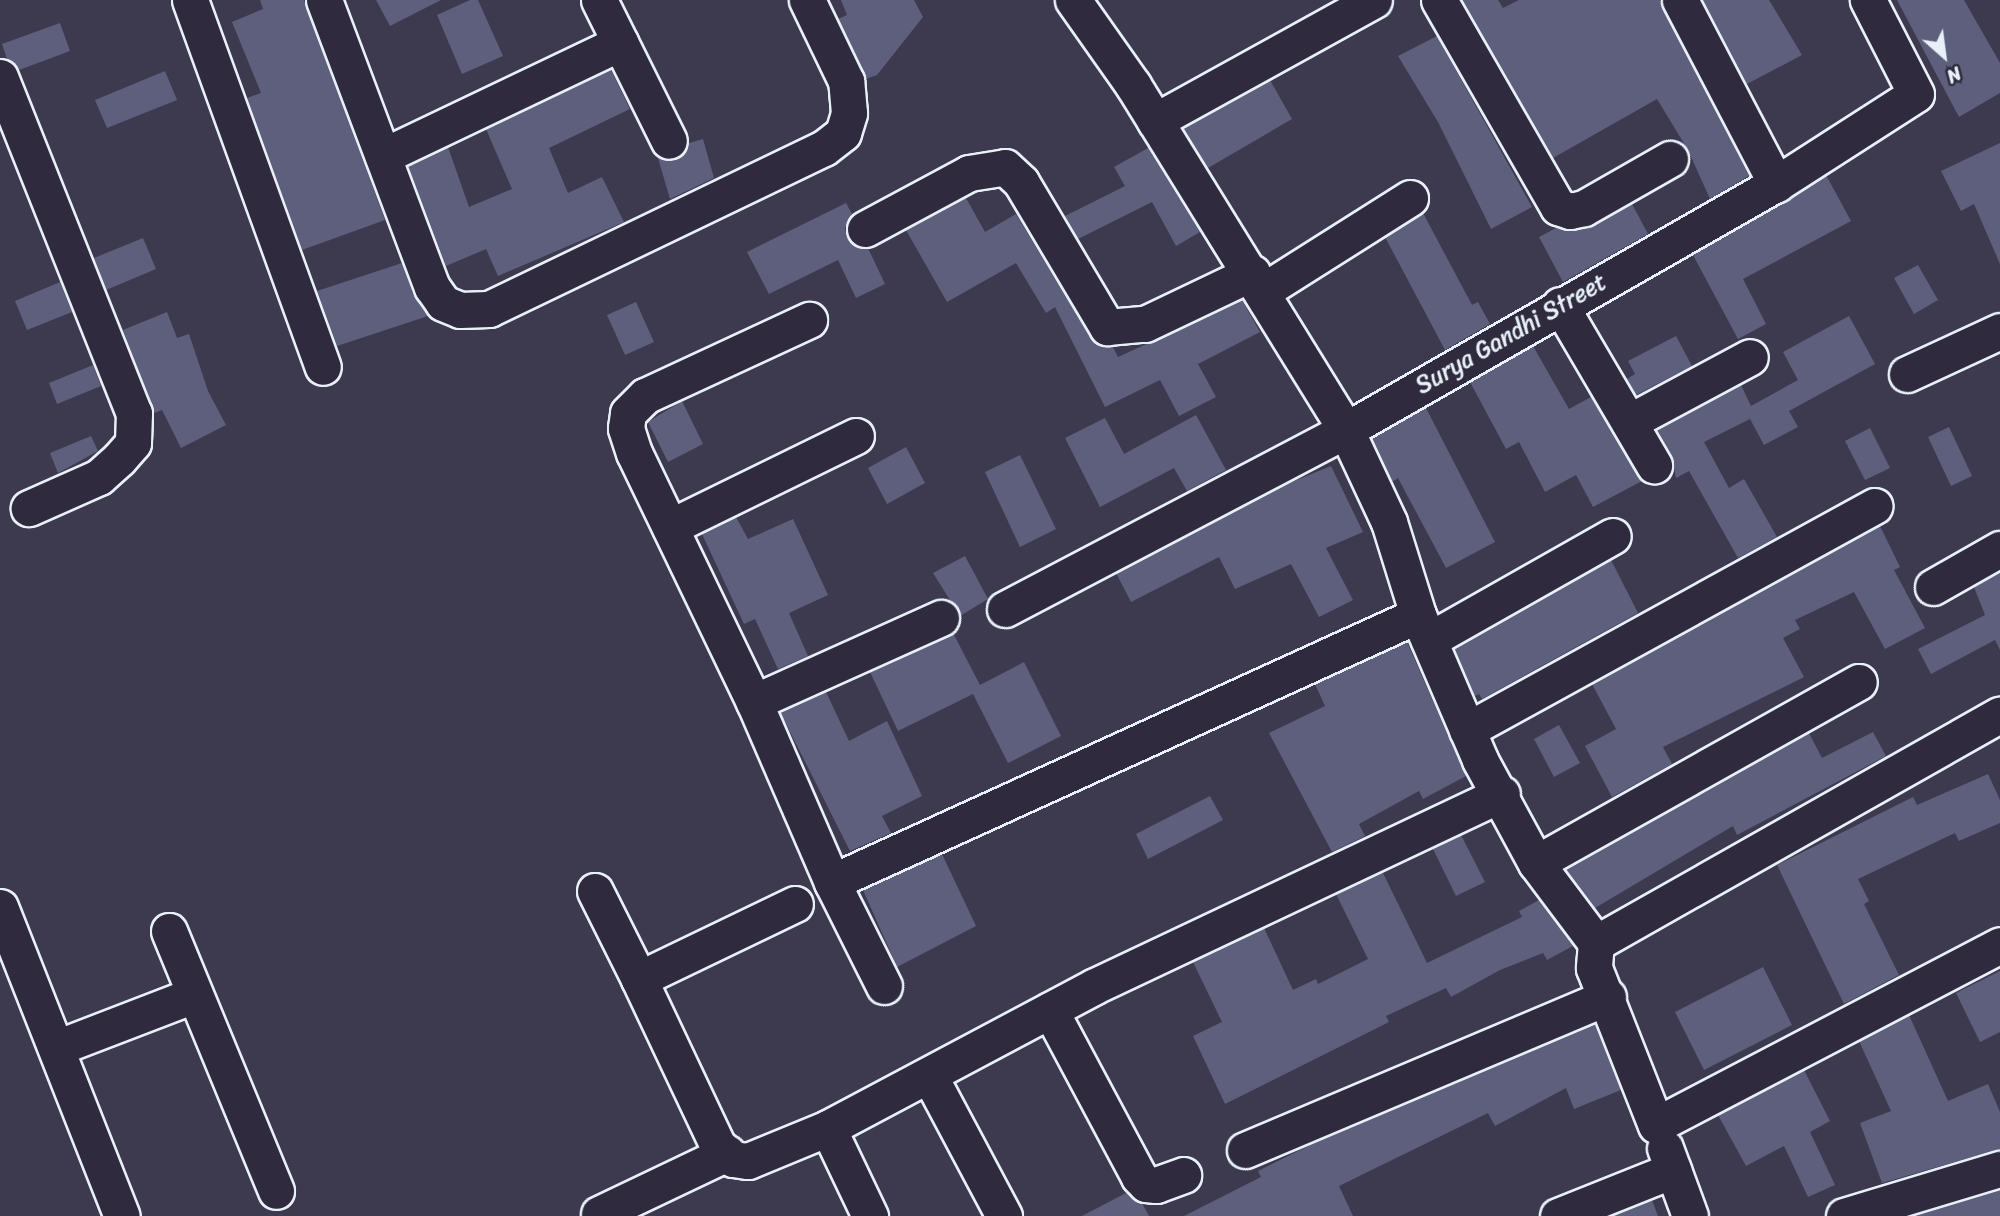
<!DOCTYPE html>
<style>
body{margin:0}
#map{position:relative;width:2000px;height:1216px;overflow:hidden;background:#3d3a50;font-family:Sriracha,sans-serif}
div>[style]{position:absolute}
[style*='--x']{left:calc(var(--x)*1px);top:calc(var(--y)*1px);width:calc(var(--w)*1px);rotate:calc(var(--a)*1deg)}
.building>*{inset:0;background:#5d5f7c}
.roads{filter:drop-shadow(2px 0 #e8f1f8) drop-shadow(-2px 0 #e8f1f8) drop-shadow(0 2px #e8f1f8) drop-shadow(0 -2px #e8f1f8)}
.minor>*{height:35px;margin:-17.5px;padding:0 17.5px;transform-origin:17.5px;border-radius:17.5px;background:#2f2a3d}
span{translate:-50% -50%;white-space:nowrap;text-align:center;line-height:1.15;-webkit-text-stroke:5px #2f2a3d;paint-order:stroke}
.street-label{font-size:24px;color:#e8f1f8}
.north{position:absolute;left:1909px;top:21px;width:70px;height:70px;-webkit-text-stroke:5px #2f2a3d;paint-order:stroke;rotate:152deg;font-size:19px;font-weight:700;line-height:28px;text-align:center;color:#e8f1f8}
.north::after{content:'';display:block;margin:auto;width:24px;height:32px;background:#e8f1f8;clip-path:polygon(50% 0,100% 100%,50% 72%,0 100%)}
</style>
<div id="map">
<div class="building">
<i style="clip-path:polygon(260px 0,304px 0,385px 220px,302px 250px,247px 98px,261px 93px,232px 22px,263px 9px)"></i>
<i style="clip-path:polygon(376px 0,441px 0,390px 26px)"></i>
<i style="clip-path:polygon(470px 0,478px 0,503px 56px,462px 74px,437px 15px)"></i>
<i style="clip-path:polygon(841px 0,914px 0,923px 17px,877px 75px,866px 79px,838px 19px,847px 15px)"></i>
<i style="clip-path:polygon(1462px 0,1498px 0,1503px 8px,1519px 0,1660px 0,1749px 176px,1710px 199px,1688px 150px,1657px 99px,1553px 158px)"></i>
<i style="clip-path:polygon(1703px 0,1769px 0,1802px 55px,1747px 84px)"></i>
<i style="clip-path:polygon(1897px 0,1964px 0,2000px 63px,2000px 93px,1959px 117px)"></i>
<i style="clip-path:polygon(60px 23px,70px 51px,19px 70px,7px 59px,2px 44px)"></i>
<i style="clip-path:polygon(1437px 36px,1532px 207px,1491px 229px,1438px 122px,1398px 56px)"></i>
<i style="clip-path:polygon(611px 70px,630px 109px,549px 148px,568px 193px,602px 177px,624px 222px,498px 276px,486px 249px,446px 266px,408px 166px,448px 147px,469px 207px,512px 189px,486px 129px)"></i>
<i style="clip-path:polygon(165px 71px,177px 100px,107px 128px,95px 100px)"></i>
<i style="clip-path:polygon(1270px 80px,1292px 119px,1208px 168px,1183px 128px)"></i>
<i style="clip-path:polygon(703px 139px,714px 178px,670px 199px,658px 158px,677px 159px,689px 143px)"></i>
<i style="clip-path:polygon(2000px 143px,2000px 264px,1974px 204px,1961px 211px,1941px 171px)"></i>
<i style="clip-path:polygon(1148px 148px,1200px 232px,1176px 246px,1152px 202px,1078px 239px,1065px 216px,1125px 186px,1114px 167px)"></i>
<i style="clip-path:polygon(1826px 175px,1851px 221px,1743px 279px,1766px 324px,1738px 339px,1693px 255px)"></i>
<i style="clip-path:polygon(966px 198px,985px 232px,1016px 214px,1090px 337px,1098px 345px,1113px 347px,1118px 357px,1242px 300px,1260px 332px,1198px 364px,1216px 397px,1179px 416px,1160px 380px,1105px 407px,1055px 307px,1046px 313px,1016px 263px,947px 302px,906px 230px)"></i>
<i style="clip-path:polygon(846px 203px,852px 214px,845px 228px,847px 238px,855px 246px,868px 248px,885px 284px,856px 298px,838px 260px,769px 294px,747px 252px)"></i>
<i style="clip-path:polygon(1632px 204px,1648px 234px,1563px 282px,1539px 237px,1556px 228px,1589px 228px)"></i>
<i style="clip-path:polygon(1423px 213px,1472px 305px,1478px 302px,1490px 324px,1445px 350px,1385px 237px)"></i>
<i style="clip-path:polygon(143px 238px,156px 269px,106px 290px,94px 258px)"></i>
<i style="clip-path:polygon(402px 263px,413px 294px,428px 316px,337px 346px,317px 291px)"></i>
<i style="clip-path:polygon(1918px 265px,1938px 300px,1914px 314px,1894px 278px)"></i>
<i style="clip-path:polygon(60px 282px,72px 312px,27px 330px,15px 301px)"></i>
<i style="clip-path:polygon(636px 302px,654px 342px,625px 355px,607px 315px)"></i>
<i style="clip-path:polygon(167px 312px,177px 338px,189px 334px,208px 391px,226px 425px,181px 448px,162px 410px,154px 413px,123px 330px)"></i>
<i style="clip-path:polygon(1849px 316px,1875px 364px,1789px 411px,1798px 427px,1764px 445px,1750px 419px,1704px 442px,1729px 488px,1744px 479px,1777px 537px,1738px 558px,1689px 471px,1676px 478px,1672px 455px,1657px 430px,1741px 385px,1751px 406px,1798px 380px,1783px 352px)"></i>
<i style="clip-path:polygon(1676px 336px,1692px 366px,1636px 395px,1627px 379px,1635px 374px,1628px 361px)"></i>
<i style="clip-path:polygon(1533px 346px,1569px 409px,1591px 397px,1642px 481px,1593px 507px,1576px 475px,1545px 492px,1519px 442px,1506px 449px,1470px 382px)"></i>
<i style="clip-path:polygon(93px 365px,101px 386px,57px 404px,49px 383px)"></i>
<i style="clip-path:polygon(682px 401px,703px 444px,668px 462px,648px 422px)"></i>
<i style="clip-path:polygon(1426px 408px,1495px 542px,1446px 568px,1398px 478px,1392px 482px,1372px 438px)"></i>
<i style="clip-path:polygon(1196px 415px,1226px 470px,1187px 491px,1174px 468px,1100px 507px,1065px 438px,1105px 418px,1124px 454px)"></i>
<i style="clip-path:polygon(1949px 427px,1972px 476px,1951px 486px,1928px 437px)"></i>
<i style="clip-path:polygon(1870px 428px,1890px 468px,1865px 480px,1845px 441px)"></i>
<i style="clip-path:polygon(91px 436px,98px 451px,58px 473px,50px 453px)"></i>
<i style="clip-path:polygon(906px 447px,925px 483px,887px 504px,868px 468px)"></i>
<i style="clip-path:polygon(1020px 455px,1056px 529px,1020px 547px,985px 472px)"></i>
<i style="clip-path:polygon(1331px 466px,1363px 532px,1326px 548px,1353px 600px,1319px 617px,1291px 564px,1235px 589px,1219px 557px,1131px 602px,1116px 573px,1282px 486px)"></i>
<i style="clip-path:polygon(736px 517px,748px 539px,793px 519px,828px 595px,789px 613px,808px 656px,778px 669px,755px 619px,744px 624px,702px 534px)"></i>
<i style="clip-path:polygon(1880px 526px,1900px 567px,1894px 570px,1925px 628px,1885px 649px,1854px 592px,1795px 620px,1800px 629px,1783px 638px,1804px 677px,1663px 747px,1672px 764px,1612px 797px,1585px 746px,1616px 729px,1592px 684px)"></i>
<i style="clip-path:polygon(965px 556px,988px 599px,960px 616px,933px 573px)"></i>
<i style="clip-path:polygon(1611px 560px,1638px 613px,1482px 699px,1479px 694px,1475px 696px,1454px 649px)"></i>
<i style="clip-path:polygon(2000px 572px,2000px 650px,1995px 640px,1931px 674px,1918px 649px,1985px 615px,1974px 587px)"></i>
<i style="clip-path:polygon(953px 633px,980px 685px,1024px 662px,1061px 736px,1008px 763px,973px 694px,898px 731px,870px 672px)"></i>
<i style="clip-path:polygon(1407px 642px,1466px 776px,1423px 799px,1419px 791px,1359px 824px,1365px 836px,1332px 852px,1269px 733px,1325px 706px,1315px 684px)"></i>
<i style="clip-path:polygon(826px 692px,849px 741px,887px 721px,922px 796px,882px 816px,891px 833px,850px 851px,780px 712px)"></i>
<i style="clip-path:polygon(1559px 725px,1580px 763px,1554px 777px,1534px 739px)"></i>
<i style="clip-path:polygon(1873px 732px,1886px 756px,1737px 835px,1733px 826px,1595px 908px,1566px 869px,1809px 733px,1822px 758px)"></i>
<i style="clip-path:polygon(1988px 774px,2000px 800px,2000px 823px,1959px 841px,1955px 833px,1858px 879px,1869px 901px,1864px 904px,1899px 975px,1844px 1004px,1777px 865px,1913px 797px,1917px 805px)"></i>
<i style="clip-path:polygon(1210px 796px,1223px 820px,1148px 859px,1136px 834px)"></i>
<i style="clip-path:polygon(1461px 835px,1485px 882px,1456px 896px,1433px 849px)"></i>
<i style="clip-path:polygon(942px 854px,976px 926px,897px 967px,863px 890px)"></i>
<i style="clip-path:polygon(1383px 873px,1427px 963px,1522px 917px,1519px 911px,1539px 900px,1573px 946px,1547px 960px,1543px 953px,1500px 970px,1451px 997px,1446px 988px,1386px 1016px,1389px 1022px,1225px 1104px,1193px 1036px,1222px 1022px,1193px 962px,1264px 928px,1293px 990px,1316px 979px,1318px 984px,1368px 959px,1336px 894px)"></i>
<i style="clip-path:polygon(1763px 967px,1792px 1025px,1704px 1070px,1675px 1012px)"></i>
<i style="clip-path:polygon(2000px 971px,2000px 1032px,1980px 1042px,1956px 993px)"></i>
<i style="clip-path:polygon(1909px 1015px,1948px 1101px,1988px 1084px,2000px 1112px,2000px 1149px,1882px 1183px,1860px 1123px,1891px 1111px,1859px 1041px)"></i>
<i style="clip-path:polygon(1595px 1024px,1621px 1090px,1574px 1109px,1566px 1088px,1495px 1126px,1488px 1113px,1339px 1186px,1353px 1216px,1184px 1216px,1261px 1177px,1258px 1171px,1314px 1143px)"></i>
<i style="clip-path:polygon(1804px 1070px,1830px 1121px,1810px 1132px,1835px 1185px,1808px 1197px,1784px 1146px,1746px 1166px,1718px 1115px)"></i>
<i style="clip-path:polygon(2000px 1190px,2000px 1216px,1914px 1216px)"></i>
<i style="clip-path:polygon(1126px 1193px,1142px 1203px,1149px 1216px,1082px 1216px)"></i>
<i style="clip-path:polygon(1652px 1200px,1658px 1216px,1612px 1216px)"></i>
</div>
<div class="roads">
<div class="minor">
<i style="--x:190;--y:0;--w:390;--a:70.1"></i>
<i style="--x:324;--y:0;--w:307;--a:69.4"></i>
<i style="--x:432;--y:287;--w:19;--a:55"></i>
<i style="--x:443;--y:303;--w:18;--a:22"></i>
<i style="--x:460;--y:310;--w:29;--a:-2"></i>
<i style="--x:489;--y:309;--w:372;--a:-25.7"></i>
<i style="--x:824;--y:148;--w:24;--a:-38"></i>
<i style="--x:843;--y:133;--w:21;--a:-73"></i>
<i style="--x:849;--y:113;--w:32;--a:-95"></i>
<i style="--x:846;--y:81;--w:90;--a:-115.7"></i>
<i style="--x:599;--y:0;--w:157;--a:63.6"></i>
<i style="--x:1439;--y:0;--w:239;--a:60.1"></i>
<i style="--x:1558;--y:207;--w:13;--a:18"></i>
<i style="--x:1570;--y:211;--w:14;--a:-12"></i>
<i style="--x:1584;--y:208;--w:99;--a:-29.7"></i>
<i style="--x:1680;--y:0;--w:208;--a:62.4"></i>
<i style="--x:0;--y:77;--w:362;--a:68.3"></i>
<i style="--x:134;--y:413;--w:30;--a:92"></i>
<i style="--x:133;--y:443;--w:21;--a:131"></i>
<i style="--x:119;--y:459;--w:27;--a:138"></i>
<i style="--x:99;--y:477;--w:77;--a:156.1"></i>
<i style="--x:1155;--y:121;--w:250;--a:-28.9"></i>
<i style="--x:383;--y:156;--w:263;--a:-25.5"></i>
<i style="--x:865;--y:229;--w:118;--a:-28.3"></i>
<i style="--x:969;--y:173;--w:36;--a:-9"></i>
<i style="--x:1005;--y:167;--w:22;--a:43"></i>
<i style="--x:1021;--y:182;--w:169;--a:59.3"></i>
<i style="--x:1107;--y:327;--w:38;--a:-5"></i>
<i style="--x:1145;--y:324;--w:119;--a:-25.5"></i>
<i style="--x:1263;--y:291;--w:174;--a:-32.3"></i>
<i style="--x:1560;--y:305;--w:186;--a:59.6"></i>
<i style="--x:1907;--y:374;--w:102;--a:-24.8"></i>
<i style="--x:1629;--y:422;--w:137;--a:-28.2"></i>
<i style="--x:670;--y:527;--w:207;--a:-26.1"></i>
<i style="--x:1933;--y:587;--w:77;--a:-29.6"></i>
<i style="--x:1005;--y:609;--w:385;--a:-27.7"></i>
<i style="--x:1346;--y:430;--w:495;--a:-29.8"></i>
<i style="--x:1776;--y:184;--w:166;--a:-32.7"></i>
<i style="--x:1916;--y:94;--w:106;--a:-117.1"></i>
<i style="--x:1418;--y:615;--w:158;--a:66.8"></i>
<i style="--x:1480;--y:760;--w:117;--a:61.5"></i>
<i style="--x:1536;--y:863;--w:100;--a:53.1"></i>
<i style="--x:1596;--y:943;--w:464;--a:-29.5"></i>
<i style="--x:1429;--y:640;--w:211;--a:-29.5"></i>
<i style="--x:754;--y:702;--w:276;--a:-115.7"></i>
<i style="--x:634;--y:453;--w:26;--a:-108"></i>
<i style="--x:626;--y:428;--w:15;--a:-82"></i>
<i style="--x:628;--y:413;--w:24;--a:-45"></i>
<i style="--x:645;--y:396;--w:181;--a:-24.9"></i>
<i style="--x:1467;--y:730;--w:465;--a:-28.8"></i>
<i style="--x:1536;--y:863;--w:370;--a:-29.3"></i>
<i style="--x:832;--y:882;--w:644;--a:-24.5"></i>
<i style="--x:1418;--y:615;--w:97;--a:-107.3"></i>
<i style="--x:1389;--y:522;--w:102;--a:-115.1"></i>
<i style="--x:1346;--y:430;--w:405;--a:-121.7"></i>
<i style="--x:1133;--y:85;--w:104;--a:-125.2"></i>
<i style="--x:595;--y:891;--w:98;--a:63.4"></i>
<i style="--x:639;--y:979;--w:173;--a:-25.7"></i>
<i style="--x:0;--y:907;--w:332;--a:68.5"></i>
<i style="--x:169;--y:931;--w:281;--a:67.6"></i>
<i style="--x:1596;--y:943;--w:25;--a:95"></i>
<i style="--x:1594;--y:968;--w:169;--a:68.5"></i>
<i style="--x:1656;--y:1125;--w:388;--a:-27.6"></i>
<i style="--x:639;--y:979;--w:185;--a:64.7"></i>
<i style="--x:718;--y:1146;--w:20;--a:41"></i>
<i style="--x:733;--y:1159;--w:15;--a:8"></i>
<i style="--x:748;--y:1161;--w:87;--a:-22.4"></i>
<i style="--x:828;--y:1128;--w:302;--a:-28"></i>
<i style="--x:1095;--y:986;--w:450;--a:-25.3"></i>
<i style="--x:884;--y:986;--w:116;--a:-116.6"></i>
<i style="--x:832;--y:882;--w:196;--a:-113.4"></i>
<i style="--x:754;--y:702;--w:205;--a:-24.2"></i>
<i style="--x:1050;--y:1010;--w:189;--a:61.9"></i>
<i style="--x:1139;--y:1177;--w:10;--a:45"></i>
<i style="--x:1146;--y:1184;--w:10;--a:6"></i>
<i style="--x:1156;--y:1185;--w:29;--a:-20"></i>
<i style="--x:56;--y:1048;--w:148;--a:-21"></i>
<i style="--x:929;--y:1075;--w:160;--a:62"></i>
<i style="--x:828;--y:1128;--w:98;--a:64.5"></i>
<i style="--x:1665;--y:1148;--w:72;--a:69.8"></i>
<i style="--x:1245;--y:1150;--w:394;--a:-22.9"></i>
<i style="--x:599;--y:1214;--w:142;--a:-25.5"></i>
<i style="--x:1558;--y:1216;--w:124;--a:-21.8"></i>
<i style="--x:1844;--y:1216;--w:163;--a:-16.8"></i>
</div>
</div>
<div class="street-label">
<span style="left:1511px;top:334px;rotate:-30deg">Surya Gandhi Street</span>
</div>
<div class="north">N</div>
</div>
